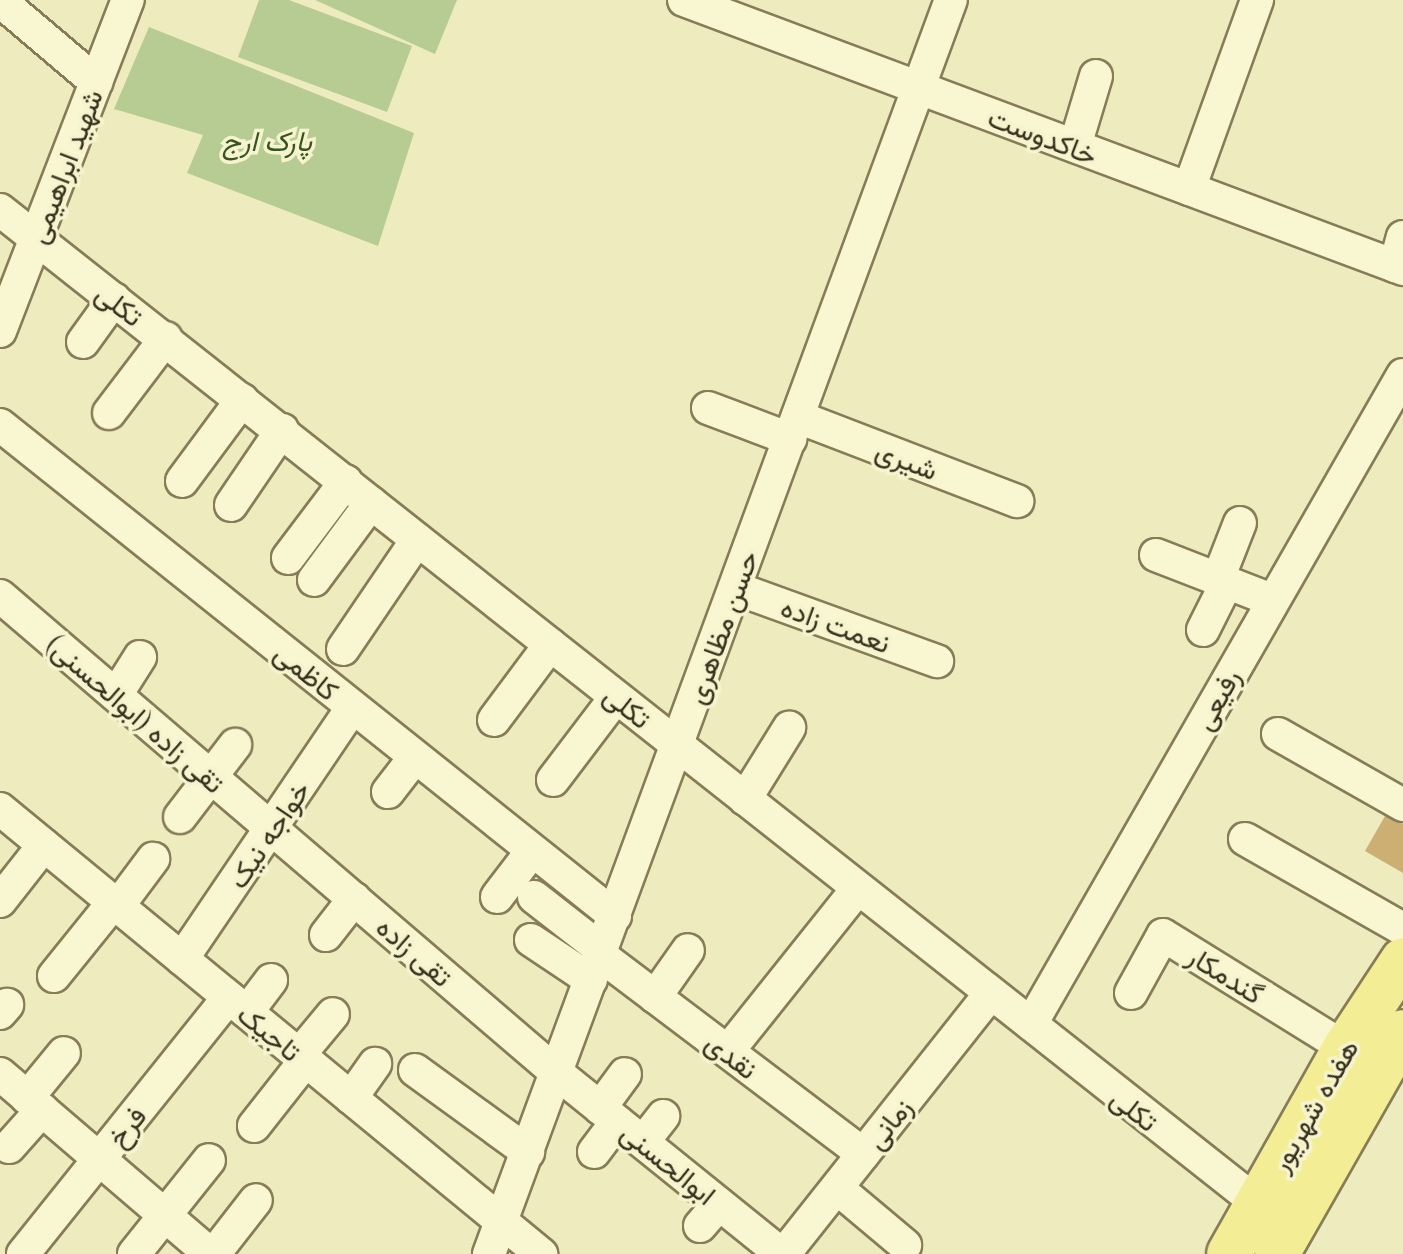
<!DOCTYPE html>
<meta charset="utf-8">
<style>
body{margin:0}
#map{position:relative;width:1403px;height:1254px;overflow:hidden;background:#eeecbf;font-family:"Playfair Display",Vazirmatn,serif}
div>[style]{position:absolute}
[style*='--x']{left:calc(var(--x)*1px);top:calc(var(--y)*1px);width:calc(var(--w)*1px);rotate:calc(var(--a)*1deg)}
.green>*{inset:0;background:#b7cc93}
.building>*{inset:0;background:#cdaf74}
.roads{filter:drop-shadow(2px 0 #877c57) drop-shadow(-2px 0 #877c57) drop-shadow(0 2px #877c57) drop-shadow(0 -2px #877c57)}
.street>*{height:32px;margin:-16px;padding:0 16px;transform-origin:16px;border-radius:16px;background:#f9f7d2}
.primary>*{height:44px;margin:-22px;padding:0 22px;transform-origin:22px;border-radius:22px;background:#f3ed95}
span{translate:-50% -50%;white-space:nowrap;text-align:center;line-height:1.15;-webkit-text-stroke:7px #f6f4ce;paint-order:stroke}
.street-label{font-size:28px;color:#362f1c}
.park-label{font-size:28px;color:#3a5322;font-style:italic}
</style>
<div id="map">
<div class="green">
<i style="clip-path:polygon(259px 0,289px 0,412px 46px,387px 112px,238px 57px)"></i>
<i style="clip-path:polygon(315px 0,457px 0,435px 54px)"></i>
<i style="clip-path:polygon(149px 27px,414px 133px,378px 246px,187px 173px,203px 135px,114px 109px)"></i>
</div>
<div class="building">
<i style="clip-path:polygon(1385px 816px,1403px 824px,1403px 873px,1365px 851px)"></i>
</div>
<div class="roads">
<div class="street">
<i style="--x:684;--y:0;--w:768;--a:20.51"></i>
<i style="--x:4;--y:4;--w:121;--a:40.3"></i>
<i style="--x:1075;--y:146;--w:73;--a:-73.3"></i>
<i style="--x:1189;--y:189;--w:201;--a:-70.2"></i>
<i style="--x:0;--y:210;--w:1600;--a:38.3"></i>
<i style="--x:1395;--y:266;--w:30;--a:-75"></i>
<i style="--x:0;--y:331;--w:355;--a:-68.9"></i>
<i style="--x:83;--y:342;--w:53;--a:-54.2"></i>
<i style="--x:708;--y:408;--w:88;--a:20.7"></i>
<i style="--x:109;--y:413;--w:94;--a:-52.8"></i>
<i style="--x:798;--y:417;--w:235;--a:21"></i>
<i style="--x:0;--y:425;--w:787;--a:38.6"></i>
<i style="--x:182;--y:481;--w:101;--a:-53.5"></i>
<i style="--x:231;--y:505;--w:91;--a:-55.8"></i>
<i style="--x:1156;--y:555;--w:124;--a:21.2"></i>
<i style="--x:288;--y:558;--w:96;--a:-53"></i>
<i style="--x:1218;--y:579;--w:60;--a:-68.6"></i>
<i style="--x:314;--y:580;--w:96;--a:-53.5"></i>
<i style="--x:735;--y:588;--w:215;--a:19.9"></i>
<i style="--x:0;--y:596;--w:733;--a:40.58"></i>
<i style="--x:557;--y:1073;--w:288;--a:38.9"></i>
<i style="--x:1203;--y:630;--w:54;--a:-63.4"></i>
<i style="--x:343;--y:649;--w:132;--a:-55.8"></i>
<i style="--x:116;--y:695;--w:45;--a:-57.7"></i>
<i style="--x:494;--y:720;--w:94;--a:-53.3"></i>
<i style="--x:1278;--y:734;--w:144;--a:29.6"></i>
<i style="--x:553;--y:780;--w:104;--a:-52.8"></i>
<i style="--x:388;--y:792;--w:44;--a:-52.4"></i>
<i style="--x:745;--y:799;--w:84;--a:-58.2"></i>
<i style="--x:0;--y:809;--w:701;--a:39.44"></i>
<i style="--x:180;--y:817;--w:91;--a:-52.6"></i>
<i style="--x:1245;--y:839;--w:182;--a:29.7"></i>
<i style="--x:497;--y:897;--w:58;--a:-52.7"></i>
<i style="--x:534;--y:897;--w:86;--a:37.9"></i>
<i style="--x:0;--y:901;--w:71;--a:-51.8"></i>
<i style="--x:118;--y:906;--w:59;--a:-53.3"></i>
<i style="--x:326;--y:935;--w:46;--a:-52.1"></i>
<i style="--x:531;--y:940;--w:72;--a:33.7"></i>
<i style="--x:600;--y:955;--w:330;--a:37.1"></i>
<i style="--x:182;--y:959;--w:303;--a:-55.9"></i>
<i style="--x:54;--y:976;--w:94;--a:-51.1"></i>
<i style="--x:1131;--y:993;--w:66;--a:-61.1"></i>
<i style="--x:1163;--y:935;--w:214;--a:31.8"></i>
<i style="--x:655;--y:997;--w:57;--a:-54.9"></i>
<i style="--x:247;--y:1012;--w:40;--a:-53"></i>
<i style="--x:0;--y:1013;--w:11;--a:-49"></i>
<i style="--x:1031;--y:1024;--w:748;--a:-60.18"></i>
<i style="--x:728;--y:1051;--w:208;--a:-51.4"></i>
<i style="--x:299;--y:1055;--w:53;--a:-50.3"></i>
<i style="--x:415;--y:1070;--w:140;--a:36"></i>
<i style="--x:0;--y:1074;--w:277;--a:40.6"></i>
<i style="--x:27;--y:1098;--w:58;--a:-50.6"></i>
<i style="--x:351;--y:1098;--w:42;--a:-54.8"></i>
<i style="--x:600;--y:1108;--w:42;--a:-53.7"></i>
<i style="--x:254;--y:1126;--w:84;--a:-51.8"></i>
<i style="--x:643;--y:1142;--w:33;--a:-52"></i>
<i style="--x:9;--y:1147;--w:50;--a:-48.3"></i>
<i style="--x:594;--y:1152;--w:38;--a:-53"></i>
<i style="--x:837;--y:1188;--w:89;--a:40"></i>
<i style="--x:700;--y:1226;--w:29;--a:-49"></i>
<i style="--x:23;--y:1254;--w:329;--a:-51.3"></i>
<i style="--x:134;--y:1254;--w:120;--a:-51.4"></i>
<i style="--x:214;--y:1254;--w:68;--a:-52.1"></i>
<i style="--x:489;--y:1254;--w:1336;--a:-69.78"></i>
<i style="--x:784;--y:1254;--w:333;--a:-51.6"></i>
</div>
<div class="primary">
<i style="--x:1229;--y:1254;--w:236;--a:-60.6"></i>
<i style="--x:1345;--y:1048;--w:105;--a:-56.6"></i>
<i style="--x:1277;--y:1254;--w:255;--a:-60.4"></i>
</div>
</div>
<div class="street-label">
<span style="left:1043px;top:135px;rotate:21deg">خاکدوست</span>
<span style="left:64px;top:166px;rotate:-69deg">شهید ابراهیمی</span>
<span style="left:120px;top:304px;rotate:37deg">تکلی</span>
<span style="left:907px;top:459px;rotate:21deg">شیری</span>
<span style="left:836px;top:624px;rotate:20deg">نعمت زاده</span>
<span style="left:721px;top:627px;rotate:-70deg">حسن مظاهری</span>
<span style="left:307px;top:671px;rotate:39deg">کاظمی</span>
<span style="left:1216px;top:699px;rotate:-61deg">رفیعی</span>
<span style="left:628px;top:706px;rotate:38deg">تکلی</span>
<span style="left:136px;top:713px;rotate:41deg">تقی زاده (ابوالحسنی)</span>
<span style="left:268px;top:834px;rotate:-56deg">خواجه نیک</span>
<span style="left:415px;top:951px;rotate:41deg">تقی زاده</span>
<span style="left:1226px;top:974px;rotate:32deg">گندمکار</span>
<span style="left:270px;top:1032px;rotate:39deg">تاجیک</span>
<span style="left:732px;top:1055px;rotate:37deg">نقدی</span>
<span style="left:1313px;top:1105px;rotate:-60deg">هفده شهریور</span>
<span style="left:1135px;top:1109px;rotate:38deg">تکلی</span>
<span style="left:888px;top:1123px;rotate:-52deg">زمانی</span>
<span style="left:126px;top:1126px;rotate:-51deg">فرخ</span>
<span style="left:669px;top:1163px;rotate:39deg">ابوالحسنی</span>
</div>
<div class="park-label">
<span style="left:267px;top:140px">پارک ارج</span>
</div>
</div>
